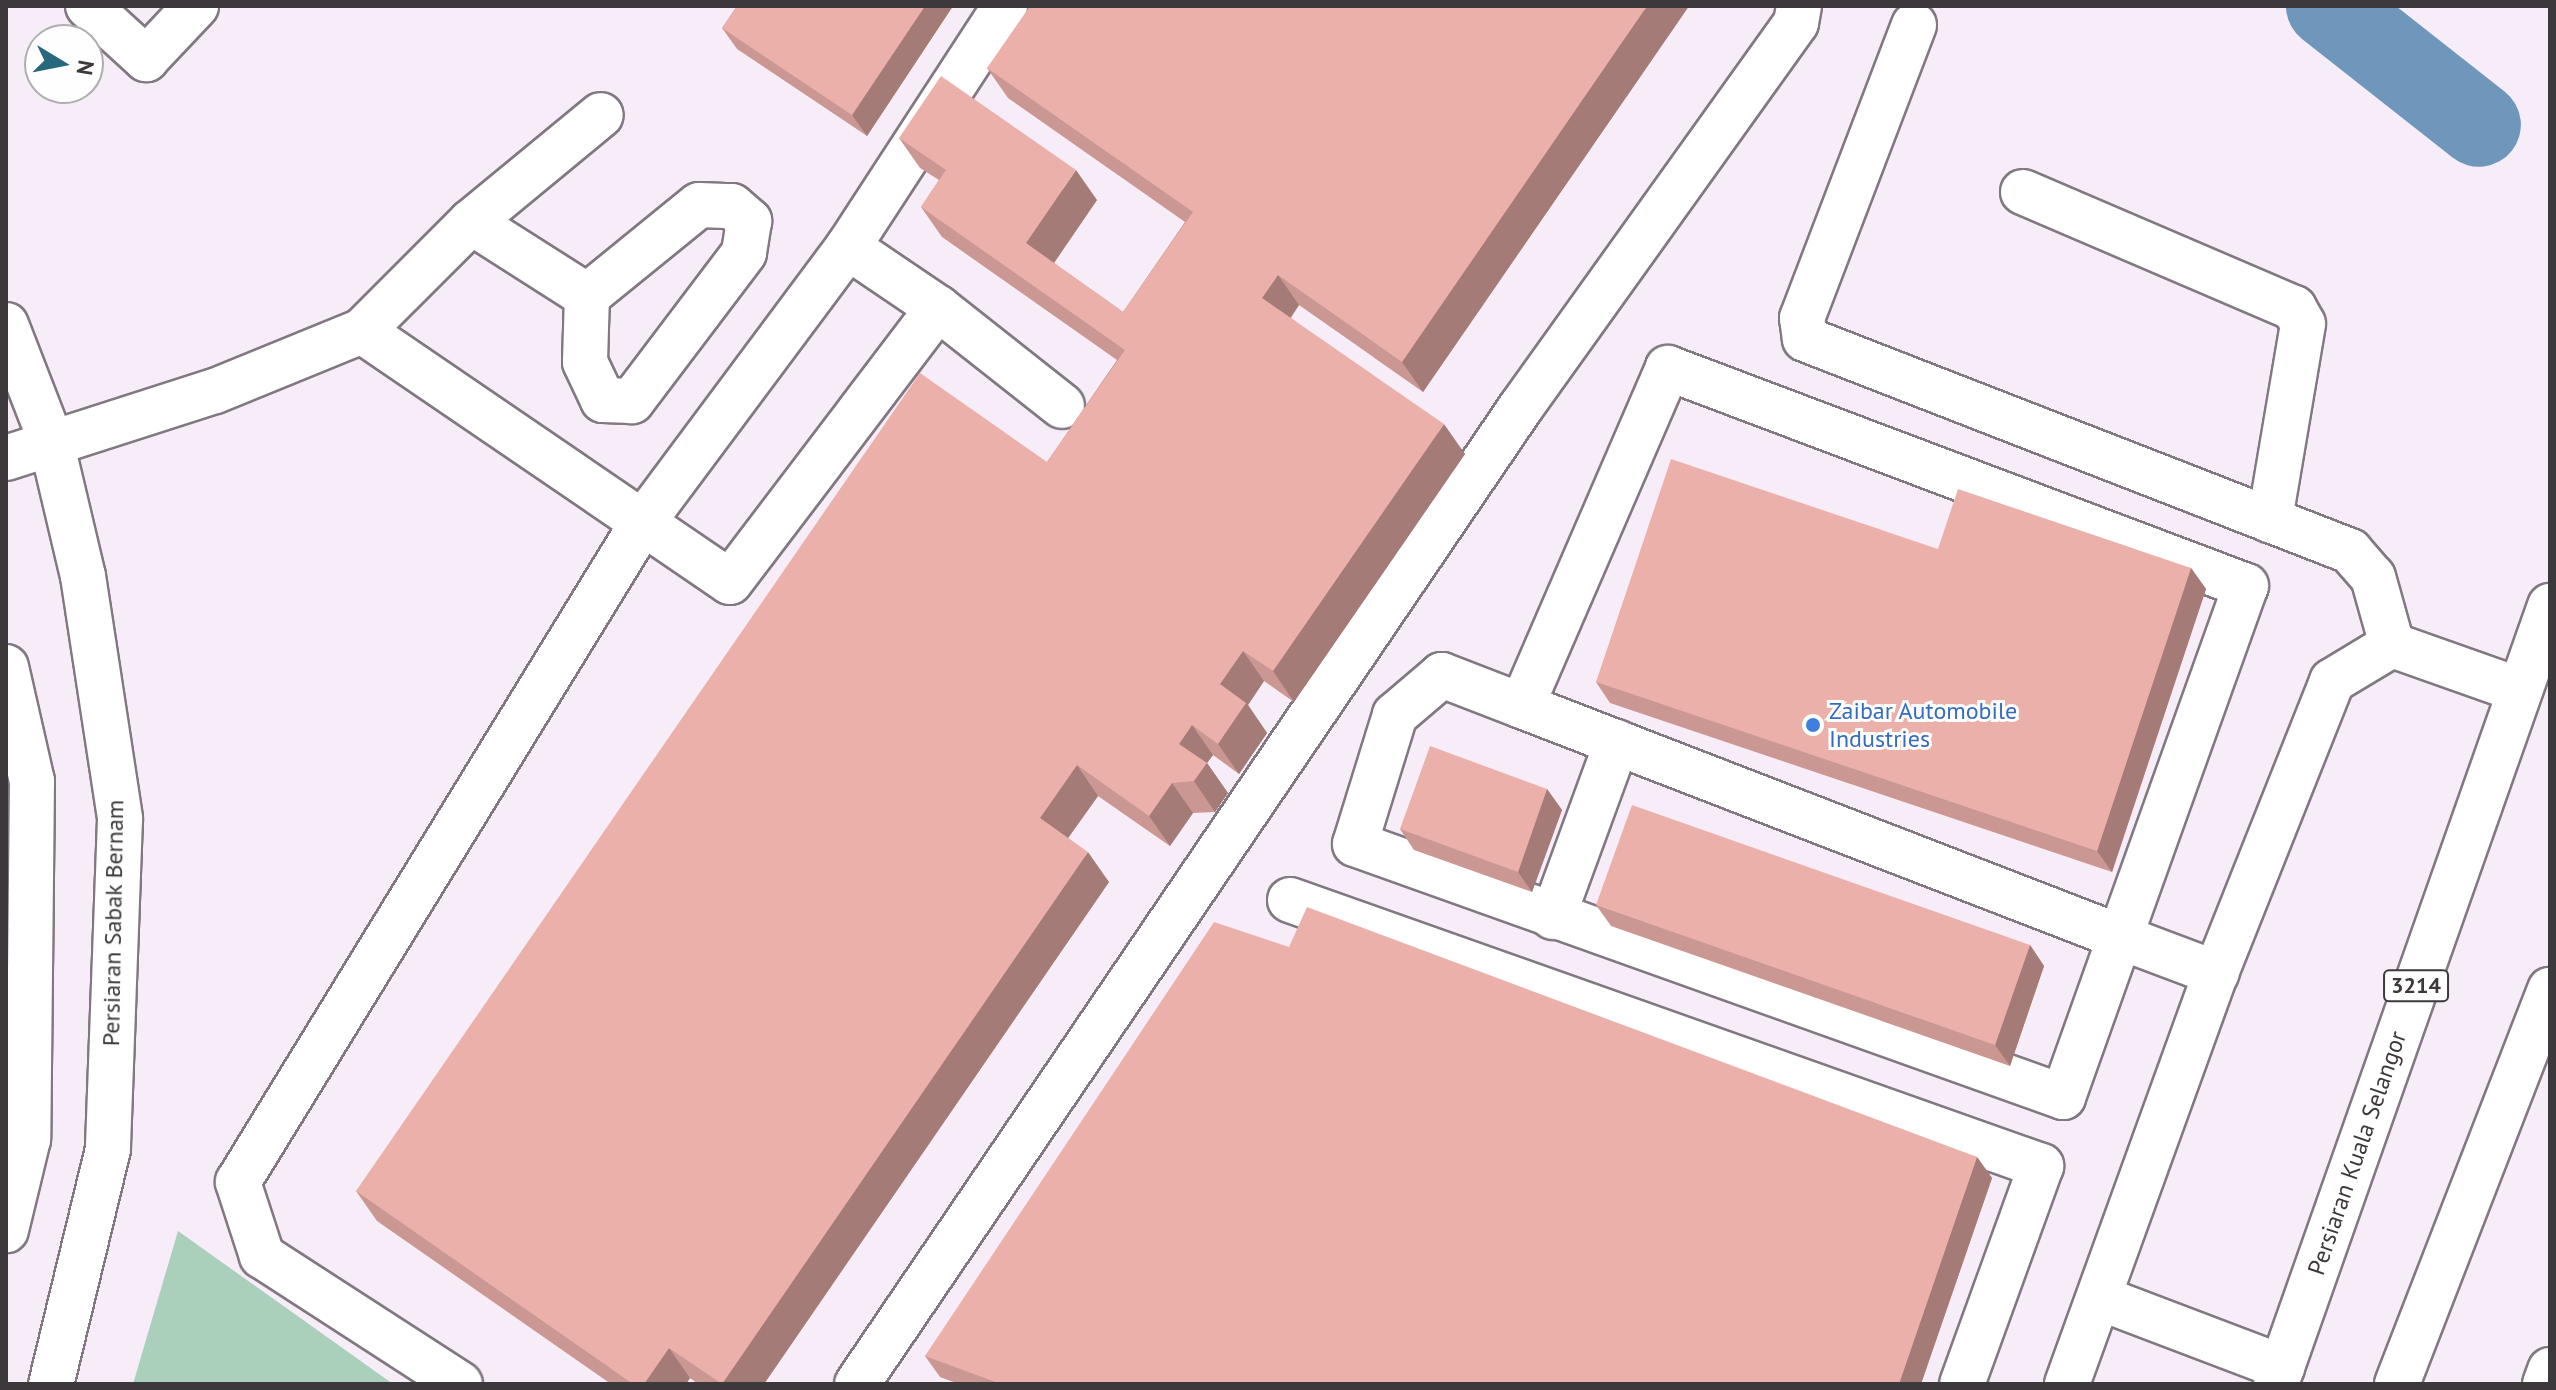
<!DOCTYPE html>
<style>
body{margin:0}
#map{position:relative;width:2556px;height:1390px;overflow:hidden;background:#f7edf8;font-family:"PT Sans",sans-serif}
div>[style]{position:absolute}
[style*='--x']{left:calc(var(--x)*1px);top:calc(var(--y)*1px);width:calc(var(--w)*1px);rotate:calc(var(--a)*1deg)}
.green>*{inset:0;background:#aacfbb}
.river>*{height:84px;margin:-42px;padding:0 42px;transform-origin:42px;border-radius:42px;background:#6f96bb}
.roads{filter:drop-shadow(2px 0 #817882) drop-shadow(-2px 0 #817882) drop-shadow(0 2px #817882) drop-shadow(0 -2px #817882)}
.minor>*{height:44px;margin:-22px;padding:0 22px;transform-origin:22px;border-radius:22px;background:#fff}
.major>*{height:44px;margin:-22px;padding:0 22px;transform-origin:22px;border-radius:22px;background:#fff}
.wall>*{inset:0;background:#cb9792}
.shaded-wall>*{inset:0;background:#a57b77}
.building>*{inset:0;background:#ecb0aa}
.dots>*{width:22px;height:22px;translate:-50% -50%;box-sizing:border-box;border:4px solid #fefefe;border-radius:50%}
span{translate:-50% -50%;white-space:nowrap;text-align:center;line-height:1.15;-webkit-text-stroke:6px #fefefe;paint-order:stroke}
.shield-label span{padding:2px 6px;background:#fefefe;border:2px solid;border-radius:6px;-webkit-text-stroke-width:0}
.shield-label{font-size:22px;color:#3c383c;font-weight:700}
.shop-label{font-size:24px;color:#366cbe}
.left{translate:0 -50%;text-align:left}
.street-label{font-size:24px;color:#3c383c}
.frame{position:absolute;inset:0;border:8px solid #3c383c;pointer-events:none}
.north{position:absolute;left:24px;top:24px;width:80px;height:80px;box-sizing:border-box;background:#fefefe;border:2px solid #b0afb0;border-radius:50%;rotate:100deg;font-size:22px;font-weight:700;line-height:32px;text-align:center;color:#3c383c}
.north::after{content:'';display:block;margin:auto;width:28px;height:36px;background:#28687d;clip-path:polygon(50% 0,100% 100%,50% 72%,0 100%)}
</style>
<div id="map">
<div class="green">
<i style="clip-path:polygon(178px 1231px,393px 1384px,133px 1384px)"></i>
</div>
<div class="river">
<i style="--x:2328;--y:6;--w:192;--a:38.2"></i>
</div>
<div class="roads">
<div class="minor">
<i style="--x:88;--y:6;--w:79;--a:42.4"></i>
<i style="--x:146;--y:59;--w:73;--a:-46.7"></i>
<i style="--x:1914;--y:25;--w:314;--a:110.9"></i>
<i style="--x:1802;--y:318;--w:21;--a:82"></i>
<i style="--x:1805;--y:339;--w:585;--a:21.26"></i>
<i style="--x:2350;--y:551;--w:35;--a:49"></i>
<i style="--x:2373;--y:577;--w:71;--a:74.4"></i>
<i style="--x:2023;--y:192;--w:295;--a:23.2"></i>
<i style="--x:2294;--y:308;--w:18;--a:61"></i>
<i style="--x:2303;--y:324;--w:199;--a:99.6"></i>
<i style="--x:699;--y:205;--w:33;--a:2"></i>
<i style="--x:732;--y:206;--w:23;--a:41"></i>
<i style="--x:749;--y:221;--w:32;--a:99"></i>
<i style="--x:744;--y:253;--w:186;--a:127.1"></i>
<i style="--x:632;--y:401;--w:29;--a:-178"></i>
<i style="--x:603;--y:400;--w:42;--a:-115.3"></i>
<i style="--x:585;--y:362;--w:66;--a:-88.3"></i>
<i style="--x:587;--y:296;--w:144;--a:-39.1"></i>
<i style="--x:471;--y:222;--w:138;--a:32.5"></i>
<i style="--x:848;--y:247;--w:109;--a:34.1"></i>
<i style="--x:938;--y:308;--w:158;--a:38.3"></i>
<i style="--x:6;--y:325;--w:124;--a:68.8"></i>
<i style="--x:51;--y:441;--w:139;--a:76.7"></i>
<i style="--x:83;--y:576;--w:246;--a:81.3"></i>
<i style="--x:120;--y:819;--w:330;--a:92.1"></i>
<i style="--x:108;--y:1149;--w:242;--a:103.6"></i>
<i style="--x:362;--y:331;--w:154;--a:-45"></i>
<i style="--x:471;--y:222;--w:168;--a:-39.5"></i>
<i style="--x:6;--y:458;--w:219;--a:-17.8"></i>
<i style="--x:215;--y:391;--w:159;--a:-22.2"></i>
<i style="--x:362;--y:331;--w:445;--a:34.3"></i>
<i style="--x:730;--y:582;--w:344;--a:-52.8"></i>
<i style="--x:6;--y:667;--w:117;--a:77.2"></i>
<i style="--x:32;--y:781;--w:358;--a:90.6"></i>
<i style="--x:28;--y:1139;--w:94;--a:103.6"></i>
<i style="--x:1522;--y:706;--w:641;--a:21.12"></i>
<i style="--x:2120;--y:937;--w:373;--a:-70.3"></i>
<i style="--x:2246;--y:586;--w:618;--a:-159.34"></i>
<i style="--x:1668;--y:368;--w:368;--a:113.4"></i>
<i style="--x:1522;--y:706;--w:86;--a:-158.8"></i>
<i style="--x:1442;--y:675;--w:62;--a:139.6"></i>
<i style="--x:1395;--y:715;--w:135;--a:107.2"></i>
<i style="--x:1355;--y:844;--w:752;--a:19.66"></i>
<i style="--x:2063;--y:1097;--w:170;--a:-70.4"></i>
<i style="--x:2120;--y:937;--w:103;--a:20.6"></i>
<i style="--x:1290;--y:900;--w:797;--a:19.5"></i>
<i style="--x:2041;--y:1166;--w:232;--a:109.9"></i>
<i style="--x:1553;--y:917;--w:186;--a:-69.9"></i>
<i style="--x:2100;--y:1298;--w:195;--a:20.8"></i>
<i style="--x:460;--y:1384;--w:236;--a:-147.1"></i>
<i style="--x:262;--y:1256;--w:78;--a:-108"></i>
<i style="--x:238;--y:1182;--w:774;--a:-58.47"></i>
<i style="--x:643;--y:522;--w:343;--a:-53.3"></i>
<i style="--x:848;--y:247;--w:288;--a:-56.9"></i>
<i style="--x:857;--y:1384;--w:1181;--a:-55.8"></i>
<i style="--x:1521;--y:407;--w:472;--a:-54.4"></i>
<i style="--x:1796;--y:23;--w:17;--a:-80"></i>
<i style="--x:2067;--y:1384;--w:437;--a:-70.1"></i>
<i style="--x:2216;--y:973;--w:314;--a:-68.3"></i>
<i style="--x:2332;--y:681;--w:70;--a:-31"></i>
<i style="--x:2392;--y:645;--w:135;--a:19.5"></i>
<i style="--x:2545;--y:1384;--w:15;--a:-70"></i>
</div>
<div class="major">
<i style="--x:2276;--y:1384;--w:825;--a:-70.6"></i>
<i style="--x:2397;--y:1384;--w:423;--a:-68.8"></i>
</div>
</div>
<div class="wall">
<i style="clip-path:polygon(737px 6px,953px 6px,867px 136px,737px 49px,722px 28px)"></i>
<i style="clip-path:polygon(1689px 6px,1423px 392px,1299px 305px,1291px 318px,1465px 454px,1294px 702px,1264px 681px,1248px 705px,1267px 733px,1239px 774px,1213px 755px,1207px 763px,1228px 793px,1215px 812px,1193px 813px,1170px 846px,1098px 796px,1068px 838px,1109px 882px,764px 1384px,698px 1384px,690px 1378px,686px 1384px,611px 1384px,377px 1221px,356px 1191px,1047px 462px,1117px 360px,942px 237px,921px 207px,939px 180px,920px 168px,899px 138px,1097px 200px,1054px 263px,1123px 312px,1185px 222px,1008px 98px,987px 68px)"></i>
<i style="clip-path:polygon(1938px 549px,2191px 568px,2206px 589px,2112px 872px,1610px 703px,1596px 682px)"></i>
<i style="clip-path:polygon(1547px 789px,1562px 810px,1532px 892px,1414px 850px,1400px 829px)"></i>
<i style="clip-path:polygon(1596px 905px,2030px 945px,2044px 966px,2010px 1066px,1611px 926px)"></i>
<i style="clip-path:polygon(1289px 947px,1977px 1157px,1992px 1178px,1921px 1384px,959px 1384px,940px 1377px,925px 1356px)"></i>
</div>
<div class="shaded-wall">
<i style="clip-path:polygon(925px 6px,953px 6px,867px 136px,852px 115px)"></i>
<i style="clip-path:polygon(1647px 6px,1689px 6px,1423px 392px,1402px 362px)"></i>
<i style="clip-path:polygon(1076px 170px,1097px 200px,1047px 273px,1026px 243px)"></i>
<i style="clip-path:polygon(1278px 275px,1299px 305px,1283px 328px,1262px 298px)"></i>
<i style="clip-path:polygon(1444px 424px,1465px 454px,1294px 702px,1273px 671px)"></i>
<i style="clip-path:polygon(2191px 568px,2206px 589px,2112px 872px,2097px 851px)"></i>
<i style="clip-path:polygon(1243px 651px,1264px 681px,1248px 705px,1267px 733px,1239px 774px,1218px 744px,1220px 684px)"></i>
<i style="clip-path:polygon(1192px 725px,1213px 755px,1207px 763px,1228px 793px,1215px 812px,1194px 781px,1179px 744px)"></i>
<i style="clip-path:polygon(1077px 765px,1098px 796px,1061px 848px,1040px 818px)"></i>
<i style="clip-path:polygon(1172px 783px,1193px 813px,1170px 846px,1149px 816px)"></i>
<i style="clip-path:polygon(1547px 789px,1562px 810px,1532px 892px,1518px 872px)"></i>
<i style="clip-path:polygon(1088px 852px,1109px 882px,764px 1384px,722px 1384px)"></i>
<i style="clip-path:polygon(2030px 945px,2044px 966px,2010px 1066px,1995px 1045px)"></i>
<i style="clip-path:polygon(1977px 1157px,1992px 1178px,1921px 1384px,1899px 1384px)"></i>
<i style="clip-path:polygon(669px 1348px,690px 1378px,686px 1384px,644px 1384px)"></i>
</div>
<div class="building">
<i style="clip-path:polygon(737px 6px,925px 6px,852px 115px,722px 28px)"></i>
<i style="clip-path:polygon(1030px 6px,1647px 6px,1402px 362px,1278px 275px,1262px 298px,1444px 424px,1273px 671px,1243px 651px,1220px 684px,1246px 703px,1218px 744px,1192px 725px,1179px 744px,1207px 763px,1194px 781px,1172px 783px,1149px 816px,1077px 765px,1040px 818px,1088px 852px,722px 1384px,669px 1348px,644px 1384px,633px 1384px,356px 1191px,920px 373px,1047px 462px,1125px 350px,921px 207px,946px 170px,899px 138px,941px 76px,1076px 170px,1026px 243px,1123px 312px,1193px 212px,987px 68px)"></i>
<i style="clip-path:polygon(1671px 459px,1938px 549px,1958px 489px,2191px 568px,2097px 851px,1596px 682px)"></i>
<i style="clip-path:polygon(1430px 746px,1547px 789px,1518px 872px,1400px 829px)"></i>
<i style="clip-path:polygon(1632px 805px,2030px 945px,1995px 1045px,1596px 905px)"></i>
<i style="clip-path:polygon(1307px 907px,1977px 1157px,1899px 1384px,1001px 1384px,925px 1356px,1214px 922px,1289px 947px)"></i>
</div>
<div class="dots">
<i style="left:1813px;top:725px;background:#3f7fe0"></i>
</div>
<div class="shield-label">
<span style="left:2416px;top:986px">3214</span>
</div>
<div class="shop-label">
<span class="left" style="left:1829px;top:725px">Zaibar Automobile<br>Industries</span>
</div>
<div class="street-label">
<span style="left:113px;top:923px;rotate:-89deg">Persiaran Sabak Bernam</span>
<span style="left:2357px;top:1153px;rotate:-71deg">Persiaran Kuala Selangor</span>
</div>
<div class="frame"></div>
<div class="north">N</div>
</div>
